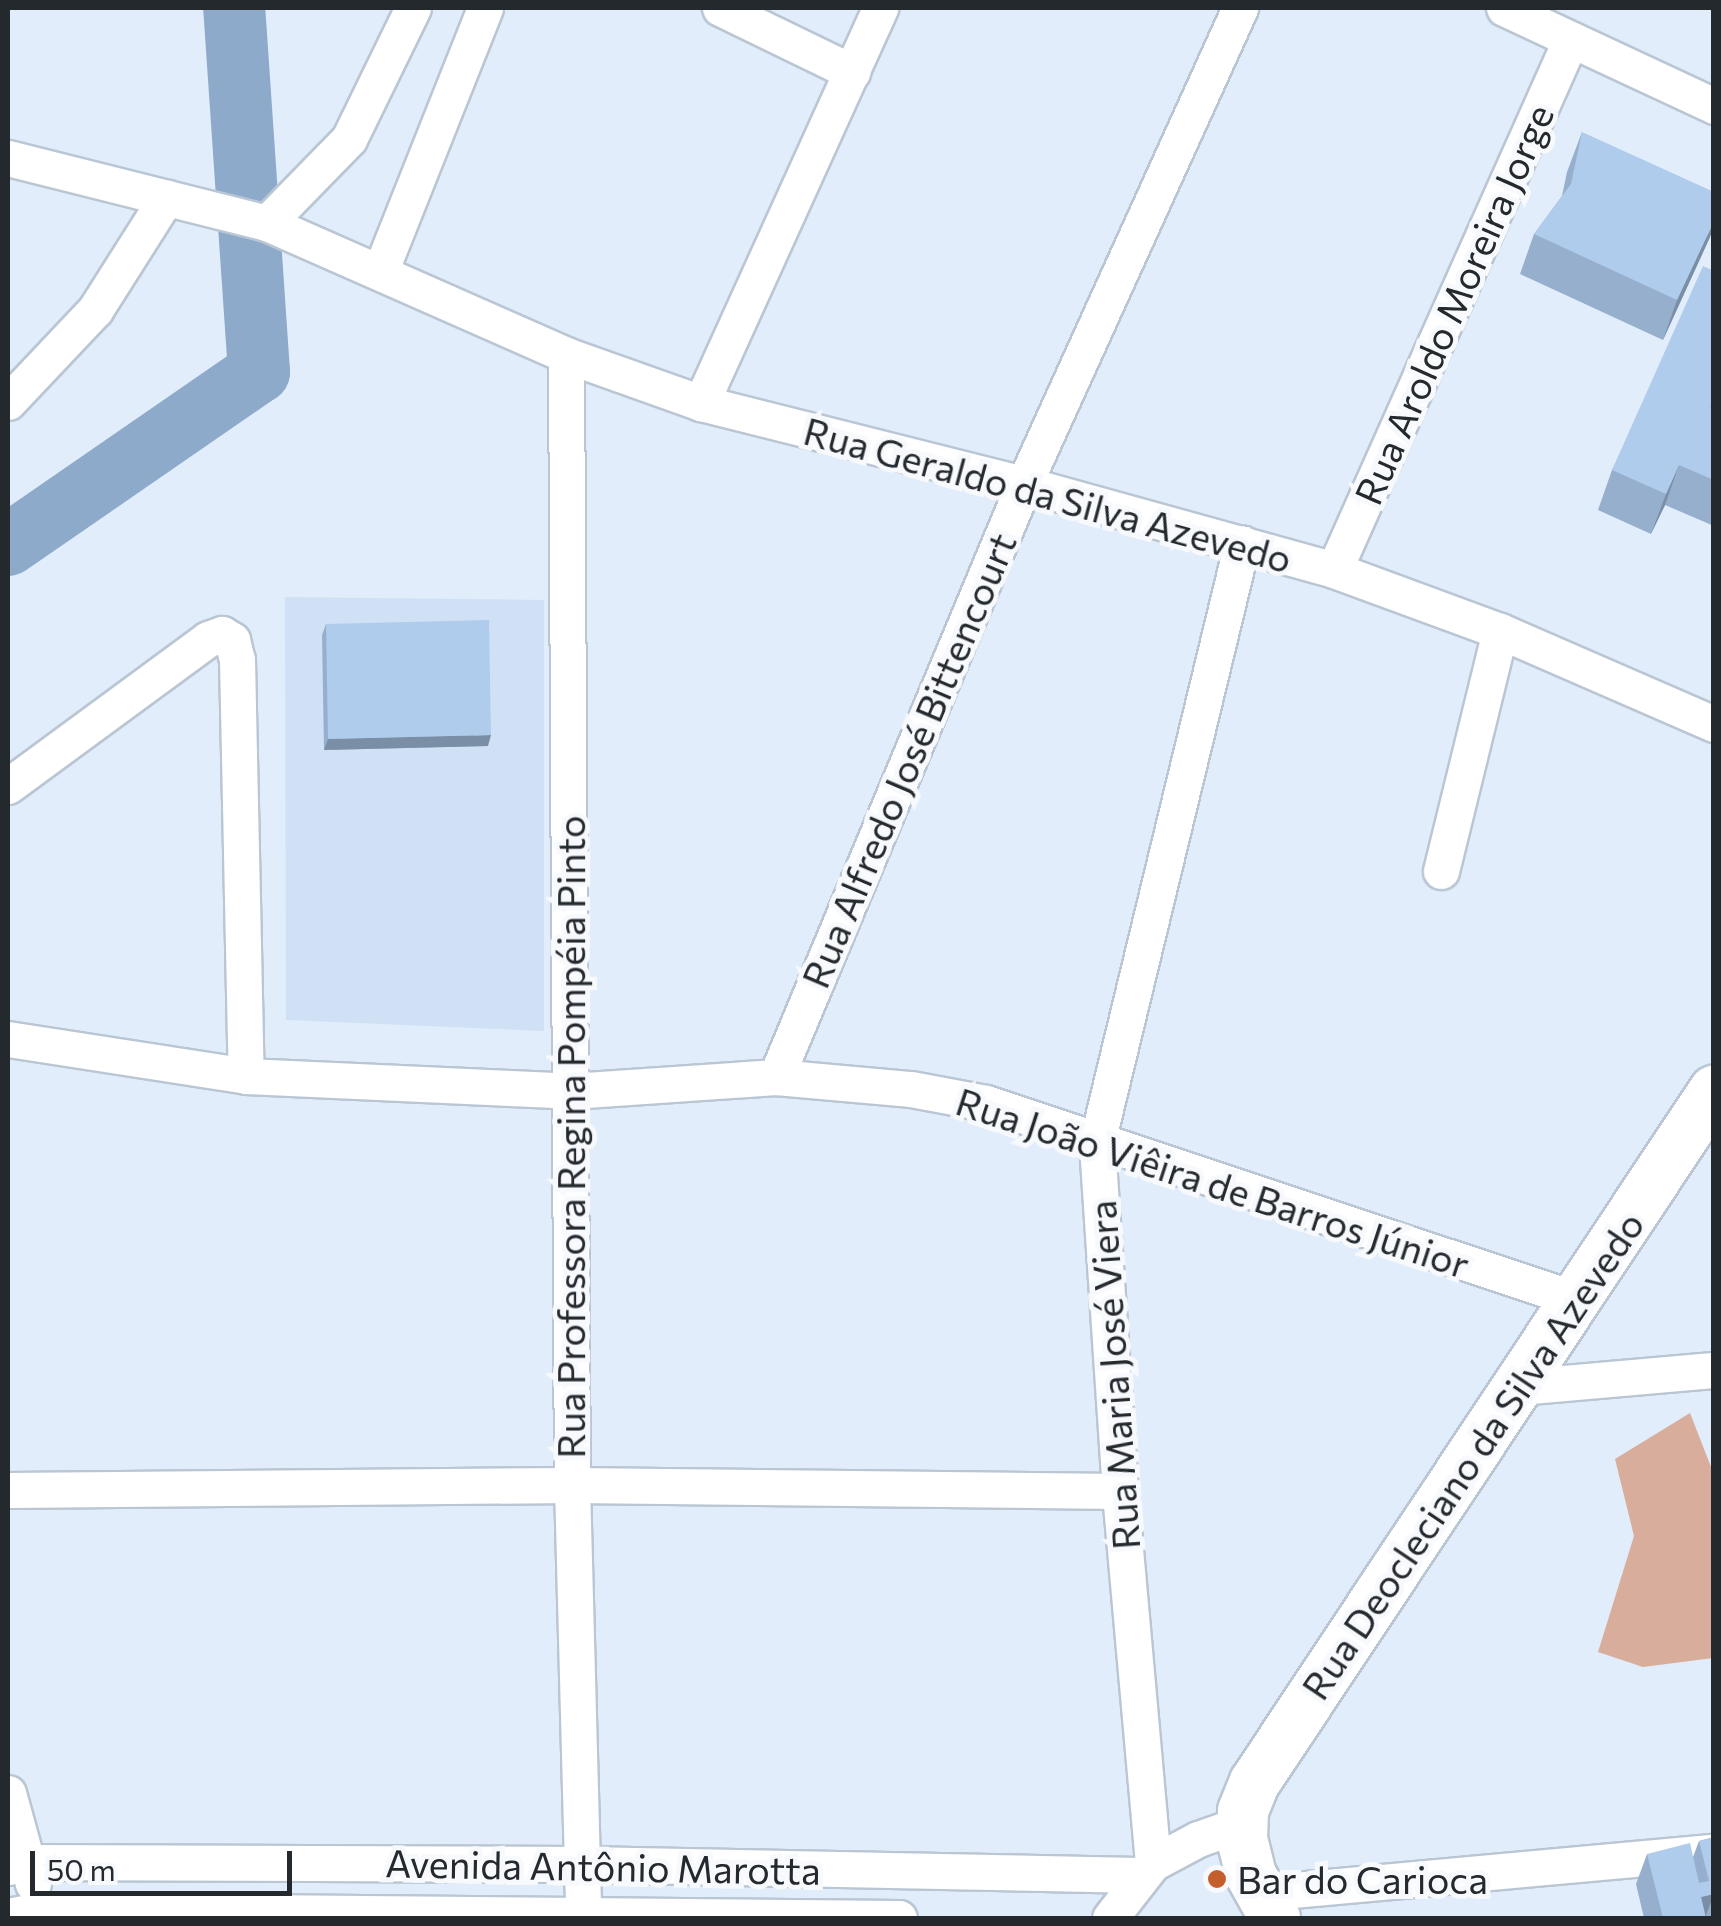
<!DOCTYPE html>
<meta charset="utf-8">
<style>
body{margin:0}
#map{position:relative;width:1721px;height:1926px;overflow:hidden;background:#e1edfb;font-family:Commissioner,sans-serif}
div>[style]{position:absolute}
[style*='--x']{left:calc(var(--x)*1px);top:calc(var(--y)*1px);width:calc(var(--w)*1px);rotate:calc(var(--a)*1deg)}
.built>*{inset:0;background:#d0e1f5}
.forest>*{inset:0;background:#d8ad9b}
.river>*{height:62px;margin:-31px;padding:0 31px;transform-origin:31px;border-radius:31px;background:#8daaca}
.roads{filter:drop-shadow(2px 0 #bac6d3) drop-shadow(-2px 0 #bac6d3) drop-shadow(0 2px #bac6d3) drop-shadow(0 -2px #bac6d3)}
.street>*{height:35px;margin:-17.5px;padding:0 17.5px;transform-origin:17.5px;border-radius:17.5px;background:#fff}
.secondary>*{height:50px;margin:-25px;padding:0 25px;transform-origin:25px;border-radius:25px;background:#fff}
.wall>*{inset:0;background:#96afcc}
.shaded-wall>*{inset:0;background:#7a8fa6}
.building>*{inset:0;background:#afcced}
.dots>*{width:28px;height:28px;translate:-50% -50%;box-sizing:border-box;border:5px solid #f7f9fc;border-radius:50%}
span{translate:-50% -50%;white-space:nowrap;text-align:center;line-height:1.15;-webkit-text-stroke:10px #f7f9fc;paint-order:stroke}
.street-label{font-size:38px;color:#24292e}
.poi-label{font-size:38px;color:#24292e}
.left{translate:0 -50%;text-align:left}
.frame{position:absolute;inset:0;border:10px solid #24292e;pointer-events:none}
.scale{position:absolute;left:30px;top:1851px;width:262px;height:45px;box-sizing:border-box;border:5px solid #24292e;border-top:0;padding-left:12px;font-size:30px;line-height:35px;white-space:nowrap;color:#24292e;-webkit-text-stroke:8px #f7f9fc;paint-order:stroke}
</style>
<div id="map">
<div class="built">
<i style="clip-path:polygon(285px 597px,544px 600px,544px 1031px,286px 1020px)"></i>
</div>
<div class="forest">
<i style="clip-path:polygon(1690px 1413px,1713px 1472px,1713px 1658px,1643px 1667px,1598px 1652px,1634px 1536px,1615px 1459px)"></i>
</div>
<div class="river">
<i style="--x:8;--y:545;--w:305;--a:-34.6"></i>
<i style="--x:259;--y:372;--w:365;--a:-93.9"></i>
</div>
<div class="roads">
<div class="street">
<i style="--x:720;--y:8;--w:147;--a:25.9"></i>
<i style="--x:1504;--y:8;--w:232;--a:25"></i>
<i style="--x:8;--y:158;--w:267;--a:14.1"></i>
<i style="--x:267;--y:223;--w:327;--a:23.8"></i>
<i style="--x:566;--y:355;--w:143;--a:19.6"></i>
<i style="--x:701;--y:403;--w:333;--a:14.1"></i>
<i style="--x:1024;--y:484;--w:322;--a:15.5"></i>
<i style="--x:1334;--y:570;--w:177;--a:20.2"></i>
<i style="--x:1500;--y:631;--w:233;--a:23.5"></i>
<i style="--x:267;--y:223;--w:117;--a:-45.7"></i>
<i style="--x:349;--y:139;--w:146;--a:-64"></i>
<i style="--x:380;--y:272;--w:284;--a:-68.3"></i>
<i style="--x:566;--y:355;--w:1130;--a:89.7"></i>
<i style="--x:572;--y:1485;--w:433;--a:88.5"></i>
<i style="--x:8;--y:402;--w:127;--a:-46.6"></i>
<i style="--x:95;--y:310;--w:133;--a:-57.6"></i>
<i style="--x:701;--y:403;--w:434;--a:-65.6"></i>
<i style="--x:1334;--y:570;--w:581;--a:-65.95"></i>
<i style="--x:8;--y:786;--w:248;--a:-36.3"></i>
<i style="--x:208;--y:639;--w:15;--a:-20"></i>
<i style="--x:222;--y:634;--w:12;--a:31"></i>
<i style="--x:232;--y:640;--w:21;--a:76"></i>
<i style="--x:237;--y:660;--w:416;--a:88.8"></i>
<i style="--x:1441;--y:871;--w:247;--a:-76.2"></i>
<i style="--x:8;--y:1039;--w:241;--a:8.8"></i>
<i style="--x:246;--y:1076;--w:325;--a:2.6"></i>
<i style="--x:571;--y:1091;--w:205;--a:-3.9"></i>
<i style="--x:776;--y:1077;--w:136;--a:5.1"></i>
<i style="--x:911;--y:1089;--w:76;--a:10.6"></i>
<i style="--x:986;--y:1103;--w:624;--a:18.41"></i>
<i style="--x:776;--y:1077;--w:643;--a:-67.3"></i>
<i style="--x:1024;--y:484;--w:523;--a:-65.59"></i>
<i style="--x:1519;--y:1387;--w:196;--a:-5"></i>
<i style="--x:8;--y:1490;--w:564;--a:-0.51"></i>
<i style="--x:572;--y:1485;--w:548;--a:0.63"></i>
<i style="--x:8;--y:1793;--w:94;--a:74.6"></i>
<i style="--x:1153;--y:1863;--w:373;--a:-95.1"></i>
<i style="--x:1120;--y:1491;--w:350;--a:-93.8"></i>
<i style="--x:1097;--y:1142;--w:616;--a:-76.39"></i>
<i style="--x:8;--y:1867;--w:20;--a:-15"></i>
<i style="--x:27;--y:1862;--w:556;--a:0.21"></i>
<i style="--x:583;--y:1864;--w:556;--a:1.13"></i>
<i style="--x:1260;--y:1893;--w:456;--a:-5.2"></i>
<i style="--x:8;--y:1916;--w:32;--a:-11"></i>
<i style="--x:39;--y:1910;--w:860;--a:0.53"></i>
<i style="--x:1110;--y:1918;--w:70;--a:-52"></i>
<i style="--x:1153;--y:1863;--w:51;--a:-28.1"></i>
<i style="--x:1198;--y:1839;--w:46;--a:-19.2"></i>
</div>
<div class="secondary">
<i style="--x:1275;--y:1918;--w:49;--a:-119.2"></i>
<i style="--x:1251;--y:1875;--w:36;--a:-104"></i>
<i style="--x:1242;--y:1840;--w:29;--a:-88"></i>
<i style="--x:1243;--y:1811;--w:31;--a:-68"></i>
<i style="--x:1255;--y:1782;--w:830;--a:-56.41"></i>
</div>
</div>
<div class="wall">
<i style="clip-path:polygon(1582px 132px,1710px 237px,1663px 340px,1520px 274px,1534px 234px,1562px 196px,1567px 172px)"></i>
<i style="clip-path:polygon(1714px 271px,1714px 526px,1665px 505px,1651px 534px,1598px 510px,1612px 470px)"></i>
<i style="clip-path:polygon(326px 624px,488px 746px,324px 750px,322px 635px)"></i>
<i style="clip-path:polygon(1714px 1837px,1714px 1918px,1644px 1918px,1636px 1884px,1647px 1854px,1693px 1857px,1699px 1841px)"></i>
</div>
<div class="shaded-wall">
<i style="clip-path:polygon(1714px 221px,1714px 228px,1710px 237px,1663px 340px,1677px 300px)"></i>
<i style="clip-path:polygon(1679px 465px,1665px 505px,1651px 534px,1666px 494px)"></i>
<i style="clip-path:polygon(491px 735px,488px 746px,324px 750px,328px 739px)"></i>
<i style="clip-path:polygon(1714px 1894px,1705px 1918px,1701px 1897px)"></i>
</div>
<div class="building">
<i style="clip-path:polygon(1582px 132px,1714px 192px,1714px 221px,1677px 300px,1534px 234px,1571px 184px)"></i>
<i style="clip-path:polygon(1703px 266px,1714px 271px,1714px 399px,1710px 407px,1714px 409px,1714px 480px,1679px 465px,1666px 494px,1612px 470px)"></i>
<i style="clip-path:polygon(489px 620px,491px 735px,328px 739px,326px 624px)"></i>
<i style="clip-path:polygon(1714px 1837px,1714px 1894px,1701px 1897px,1706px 1918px,1663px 1918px,1647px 1854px,1690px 1843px,1699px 1883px,1709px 1881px,1699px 1841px)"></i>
</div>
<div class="dots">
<i style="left:1217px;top:1879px;background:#c45f2d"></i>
</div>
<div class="street-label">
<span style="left:1453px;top:304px;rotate:-66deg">Rua Aroldo Moreira Jorge</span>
<span style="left:1048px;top:494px;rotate:15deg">Rua Geraldo da Silva Azevedo</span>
<span style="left:908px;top:760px;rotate:-67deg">Rua Alfredo José Bittencourt</span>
<span style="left:570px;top:1137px;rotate:-90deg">Rua Professora Regina Pompéia Pinto</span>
<span style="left:1213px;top:1182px;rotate:18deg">Rua João Viêira de Barros Júnior</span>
<span style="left:1113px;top:1375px;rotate:-94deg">Rua Maria José Viera</span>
<span style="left:1472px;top:1455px;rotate:-56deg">Rua Deocleciano da Silva Azevedo</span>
<span style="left:603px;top:1866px;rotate:1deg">Avenida Antônio Marotta</span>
</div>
<div class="poi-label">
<span class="left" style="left:1237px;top:1879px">Bar do Carioca</span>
</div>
<div class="frame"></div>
<div class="scale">50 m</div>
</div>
